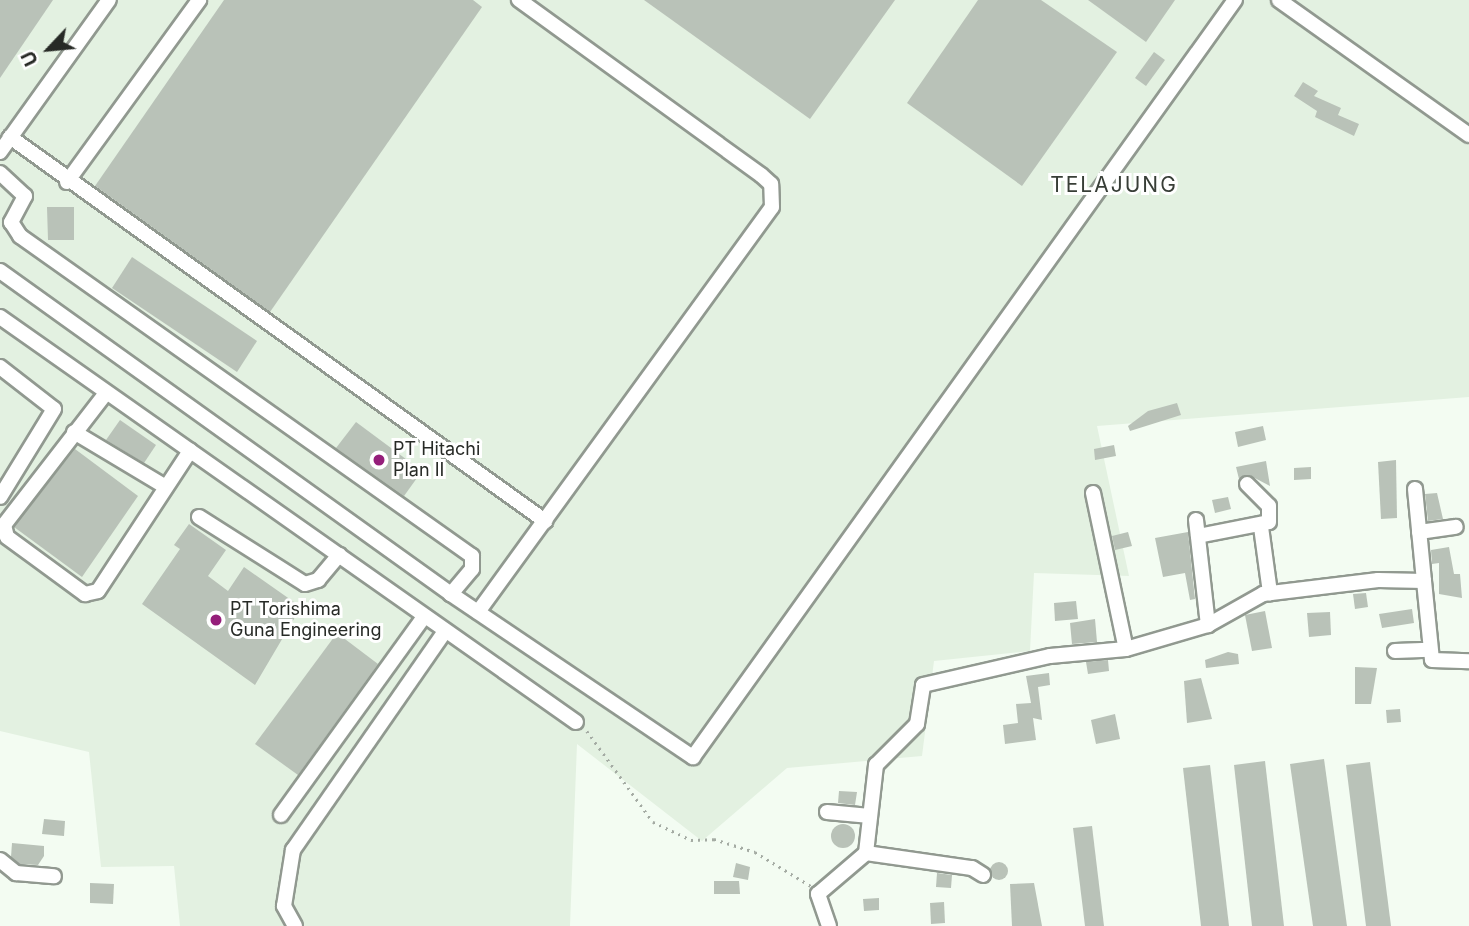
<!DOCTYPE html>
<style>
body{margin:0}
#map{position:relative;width:1469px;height:926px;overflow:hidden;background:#f3fcf2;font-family:Inter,sans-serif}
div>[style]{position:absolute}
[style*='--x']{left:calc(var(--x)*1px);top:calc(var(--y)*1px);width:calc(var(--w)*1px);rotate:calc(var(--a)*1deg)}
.built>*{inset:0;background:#e3f1e1}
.building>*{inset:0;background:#b9c2b8}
.round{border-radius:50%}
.path>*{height:2.5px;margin-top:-1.25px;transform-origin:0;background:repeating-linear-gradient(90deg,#a4aba3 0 2px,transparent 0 7px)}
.roads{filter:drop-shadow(2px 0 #919990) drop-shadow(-2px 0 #919990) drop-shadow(0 2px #919990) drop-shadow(0 -2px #919990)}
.minor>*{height:14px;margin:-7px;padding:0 7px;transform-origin:7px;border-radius:7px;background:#fff}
.dots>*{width:19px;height:19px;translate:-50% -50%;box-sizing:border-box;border:4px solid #fff;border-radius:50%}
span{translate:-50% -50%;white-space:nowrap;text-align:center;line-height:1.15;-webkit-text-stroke:6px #fff;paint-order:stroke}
.poi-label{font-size:18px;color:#272a26}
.left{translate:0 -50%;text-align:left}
.quarter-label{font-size:21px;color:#383e37;letter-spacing:2px}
.north{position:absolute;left:14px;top:14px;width:70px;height:70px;-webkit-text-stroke:5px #fff;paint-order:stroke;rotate:244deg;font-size:19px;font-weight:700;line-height:28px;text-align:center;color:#272a26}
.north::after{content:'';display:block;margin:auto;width:24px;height:32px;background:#272a26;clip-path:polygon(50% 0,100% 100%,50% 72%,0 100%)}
</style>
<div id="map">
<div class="built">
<i style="clip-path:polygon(0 0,1469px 0,1469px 397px,1097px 426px,1129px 576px,1034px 573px,1030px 651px,934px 661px,922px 756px,787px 768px,702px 841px,577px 744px,570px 926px,180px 926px,174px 866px,101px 867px,89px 752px,0 731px)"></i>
</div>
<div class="building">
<i style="clip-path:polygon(0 0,53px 0,0 78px)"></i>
<i style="clip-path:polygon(224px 0,473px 0,482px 7px,270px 312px,95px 186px)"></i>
<i style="clip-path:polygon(644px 0,895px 0,810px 119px)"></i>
<i style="clip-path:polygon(978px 0,1041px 0,1117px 52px,1022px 186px,907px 103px)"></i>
<i style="clip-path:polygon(1088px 0,1175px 0,1146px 42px)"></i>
<i style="clip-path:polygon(1154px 52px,1165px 60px,1146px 86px,1135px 78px)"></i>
<i style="clip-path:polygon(1303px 82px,1318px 91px,1314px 96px,1341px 108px,1338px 115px,1359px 124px,1354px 136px,1315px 117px,1317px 111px,1294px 96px)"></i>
<i style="clip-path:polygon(47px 207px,74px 207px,74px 240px,48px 240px)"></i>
<i style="clip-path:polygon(132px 257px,257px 341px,237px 372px,112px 288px)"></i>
<i style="clip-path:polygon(1177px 403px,1181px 415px,1130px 431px,1128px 426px,1148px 411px)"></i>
<i style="clip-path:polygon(120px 420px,156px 445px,144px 463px,106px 440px)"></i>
<i style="clip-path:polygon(356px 422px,422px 471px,404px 496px,336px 448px)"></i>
<i style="clip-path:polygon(1263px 426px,1266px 440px,1238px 447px,1235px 432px)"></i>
<i style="clip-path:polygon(1114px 445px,1116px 456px,1095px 460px,1094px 449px)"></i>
<i style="clip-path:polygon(75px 449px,138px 496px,82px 577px,14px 527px)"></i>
<i style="clip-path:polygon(1396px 460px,1397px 518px,1381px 519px,1378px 462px)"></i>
<i style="clip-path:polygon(1266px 461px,1270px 486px,1249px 475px,1239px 479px,1236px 467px)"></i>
<i style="clip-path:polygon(1311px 467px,1311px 479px,1294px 480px,1294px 468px)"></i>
<i style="clip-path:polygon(1437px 493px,1443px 519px,1428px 521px,1425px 494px)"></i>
<i style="clip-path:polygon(1228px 497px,1231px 509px,1215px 513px,1212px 500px)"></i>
<i style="clip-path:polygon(189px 524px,226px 550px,208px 576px,228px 591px,244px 567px,301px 607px,255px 685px,142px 604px,180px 549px,174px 545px)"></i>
<i style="clip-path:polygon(1128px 532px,1132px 546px,1115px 550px,1112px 536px)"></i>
<i style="clip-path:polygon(1188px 532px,1195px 599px,1190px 600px,1185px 573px,1163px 577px,1155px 538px)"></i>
<i style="clip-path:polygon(1449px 547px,1454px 574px,1460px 574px,1462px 598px,1439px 594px,1439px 563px,1432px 564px,1431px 550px)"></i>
<i style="clip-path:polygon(1366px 593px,1368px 607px,1355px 609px,1353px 594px)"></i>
<i style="clip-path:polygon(1076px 601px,1078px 619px,1055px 621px,1054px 603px)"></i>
<i style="clip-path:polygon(1412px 609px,1414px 623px,1382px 628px,1379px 614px)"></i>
<i style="clip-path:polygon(1265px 611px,1272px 648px,1252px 651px,1245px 615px)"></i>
<i style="clip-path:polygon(1330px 612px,1331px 635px,1309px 637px,1307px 613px)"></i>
<i style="clip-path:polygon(1095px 619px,1097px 642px,1072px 644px,1070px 623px)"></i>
<i style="clip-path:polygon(337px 633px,378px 664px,298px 775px,255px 744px)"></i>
<i style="clip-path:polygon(1228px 652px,1238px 654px,1239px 664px,1206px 668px,1205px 660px)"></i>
<i style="clip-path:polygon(1108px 660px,1109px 671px,1088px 674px,1086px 662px)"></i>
<i style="clip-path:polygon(1355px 667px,1377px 668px,1371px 704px,1355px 704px)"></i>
<i style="clip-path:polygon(1049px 673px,1050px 685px,1038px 687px,1042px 720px,1033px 718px,1036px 740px,1005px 744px,1003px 725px,1018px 723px,1016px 704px,1031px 703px,1026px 676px)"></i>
<i style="clip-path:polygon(1201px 678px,1212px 719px,1187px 723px,1184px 681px)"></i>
<i style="clip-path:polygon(1400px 709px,1401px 722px,1387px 723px,1386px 710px)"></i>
<i style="clip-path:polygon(1115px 714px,1120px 739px,1096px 744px,1091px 720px)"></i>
<i style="clip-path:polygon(1324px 759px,1347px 926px,1313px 926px,1290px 764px)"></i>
<i style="clip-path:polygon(1265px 761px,1284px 926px,1252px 926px,1234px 765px)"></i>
<i style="clip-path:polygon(1370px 762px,1391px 926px,1366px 926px,1346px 765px)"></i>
<i style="clip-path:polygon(1210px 765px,1229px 926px,1201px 926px,1183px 768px)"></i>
<i style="clip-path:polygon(839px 791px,857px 792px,855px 805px,838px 803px)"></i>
<i style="clip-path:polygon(44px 819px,65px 821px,64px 836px,42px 834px)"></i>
<i class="round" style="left:831px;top:824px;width:24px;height:24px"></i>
<i style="clip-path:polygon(1092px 826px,1104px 926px,1085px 926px,1073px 828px)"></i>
<i style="clip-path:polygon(12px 843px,44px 846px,44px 856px,38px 865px,20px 864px,11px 857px)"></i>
<i class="round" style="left:990px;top:862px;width:18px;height:18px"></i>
<i style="clip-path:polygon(736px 863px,750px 867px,748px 880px,733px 877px)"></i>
<i style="clip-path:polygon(937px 873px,952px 875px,951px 888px,936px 887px)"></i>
<i style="clip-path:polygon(714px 881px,739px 881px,740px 894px,714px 894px)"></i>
<i style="clip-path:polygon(90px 883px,114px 884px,113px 904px,90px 903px)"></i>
<i style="clip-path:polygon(1034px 883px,1042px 926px,1012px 926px,1010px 884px)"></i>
<i style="clip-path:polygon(879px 898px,879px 910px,864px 911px,863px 899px)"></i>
<i style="clip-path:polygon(944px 902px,945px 923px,931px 924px,930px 903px)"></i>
</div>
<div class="path">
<i style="--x:587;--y:731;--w:112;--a:54"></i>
<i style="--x:653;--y:822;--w:42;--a:25.3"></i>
<i style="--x:691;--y:840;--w:23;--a:-2"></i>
<i style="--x:714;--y:839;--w:43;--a:17.6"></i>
<i style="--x:755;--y:852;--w:66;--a:31.3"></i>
</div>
<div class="roads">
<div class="minor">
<i style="--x:1279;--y:0;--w:233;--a:35.4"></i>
<i style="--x:10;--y:137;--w:659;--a:35.67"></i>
<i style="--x:0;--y:152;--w:187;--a:-54.4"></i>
<i style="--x:0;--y:173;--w:34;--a:43"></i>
<i style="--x:25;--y:196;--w:30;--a:118"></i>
<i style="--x:11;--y:222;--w:17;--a:57"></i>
<i style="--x:20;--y:236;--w:554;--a:35.3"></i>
<i style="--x:472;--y:556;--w:13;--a:90"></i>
<i style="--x:472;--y:569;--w:33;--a:130"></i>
<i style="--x:67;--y:182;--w:225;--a:-54"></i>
<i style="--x:0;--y:271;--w:555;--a:35.61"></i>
<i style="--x:451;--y:594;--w:292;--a:34"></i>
<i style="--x:693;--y:757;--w:931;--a:-54.4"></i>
<i style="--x:0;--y:317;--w:704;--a:35.11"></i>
<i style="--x:0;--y:367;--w:68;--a:37.9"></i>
<i style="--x:54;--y:409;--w:103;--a:121.5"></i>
<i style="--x:106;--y:393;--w:167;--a:127.7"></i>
<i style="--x:4;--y:525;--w:12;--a:76"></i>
<i style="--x:7;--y:537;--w:97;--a:36.2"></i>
<i style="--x:85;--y:594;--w:13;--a:-13"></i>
<i style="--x:98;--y:591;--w:168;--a:-56.7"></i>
<i style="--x:74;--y:432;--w:107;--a:30.9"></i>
<i style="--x:1415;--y:489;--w:92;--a:84.4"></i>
<i style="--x:1093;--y:493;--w:159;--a:78.1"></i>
<i style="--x:199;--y:517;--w:125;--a:32.3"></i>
<i style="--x:305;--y:584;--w:14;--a:-17"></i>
<i style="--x:318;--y:580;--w:33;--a:-50"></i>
<i style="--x:1196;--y:520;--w:106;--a:83.5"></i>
<i style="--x:1261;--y:527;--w:67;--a:82.2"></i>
<i style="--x:1419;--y:532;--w:37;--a:-8"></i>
<i style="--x:1198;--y:536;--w:72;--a:-11.2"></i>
<i style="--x:1269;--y:522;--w:16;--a:-90"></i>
<i style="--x:1269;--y:506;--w:31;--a:-135"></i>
<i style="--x:478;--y:612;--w:500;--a:-54.02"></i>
<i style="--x:772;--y:207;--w:23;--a:-92"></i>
<i style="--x:771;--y:184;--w:13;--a:-138"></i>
<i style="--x:761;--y:175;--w:299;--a:-144.1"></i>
<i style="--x:1395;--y:651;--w:34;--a:-2"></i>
<i style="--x:827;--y:812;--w:43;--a:5.3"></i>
<i style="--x:281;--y:815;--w:243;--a:-54.2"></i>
<i style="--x:866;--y:853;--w:107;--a:8.1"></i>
<i style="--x:972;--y:868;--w:13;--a:32"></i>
<i style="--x:0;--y:860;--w:21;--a:39"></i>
<i style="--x:16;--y:873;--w:38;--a:5"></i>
<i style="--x:295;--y:926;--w:23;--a:-119"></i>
<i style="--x:284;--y:906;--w:57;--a:-80.9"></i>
<i style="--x:293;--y:850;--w:263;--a:-55.2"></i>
<i style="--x:829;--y:926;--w:34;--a:-109"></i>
<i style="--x:818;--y:894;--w:63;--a:-40.5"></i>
<i style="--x:866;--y:853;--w:89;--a:-83.5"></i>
<i style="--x:876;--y:765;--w:58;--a:-45"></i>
<i style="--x:917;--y:724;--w:39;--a:-81"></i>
<i style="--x:923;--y:685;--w:130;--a:-12.9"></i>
<i style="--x:1050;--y:656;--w:76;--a:-5.3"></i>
<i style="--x:1126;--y:649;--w:85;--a:-16.3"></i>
<i style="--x:1208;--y:625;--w:63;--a:-29.4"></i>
<i style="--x:1263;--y:594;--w:116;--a:-6.9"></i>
<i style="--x:1378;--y:580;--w:46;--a:1.2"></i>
<i style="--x:1424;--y:581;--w:79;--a:84.2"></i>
<i style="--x:1432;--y:660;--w:37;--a:2"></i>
</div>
</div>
<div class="dots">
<i style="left:379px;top:460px;background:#951e7a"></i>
<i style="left:216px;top:620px;background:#951e7a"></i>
</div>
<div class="poi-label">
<span class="left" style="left:393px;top:460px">PT Hitachi<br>Plan II</span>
<span class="left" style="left:230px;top:620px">PT Torishima<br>Guna Engineering</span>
</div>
<div class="quarter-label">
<span style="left:1114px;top:185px">TELAJUNG</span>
</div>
<div class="north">U</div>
</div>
